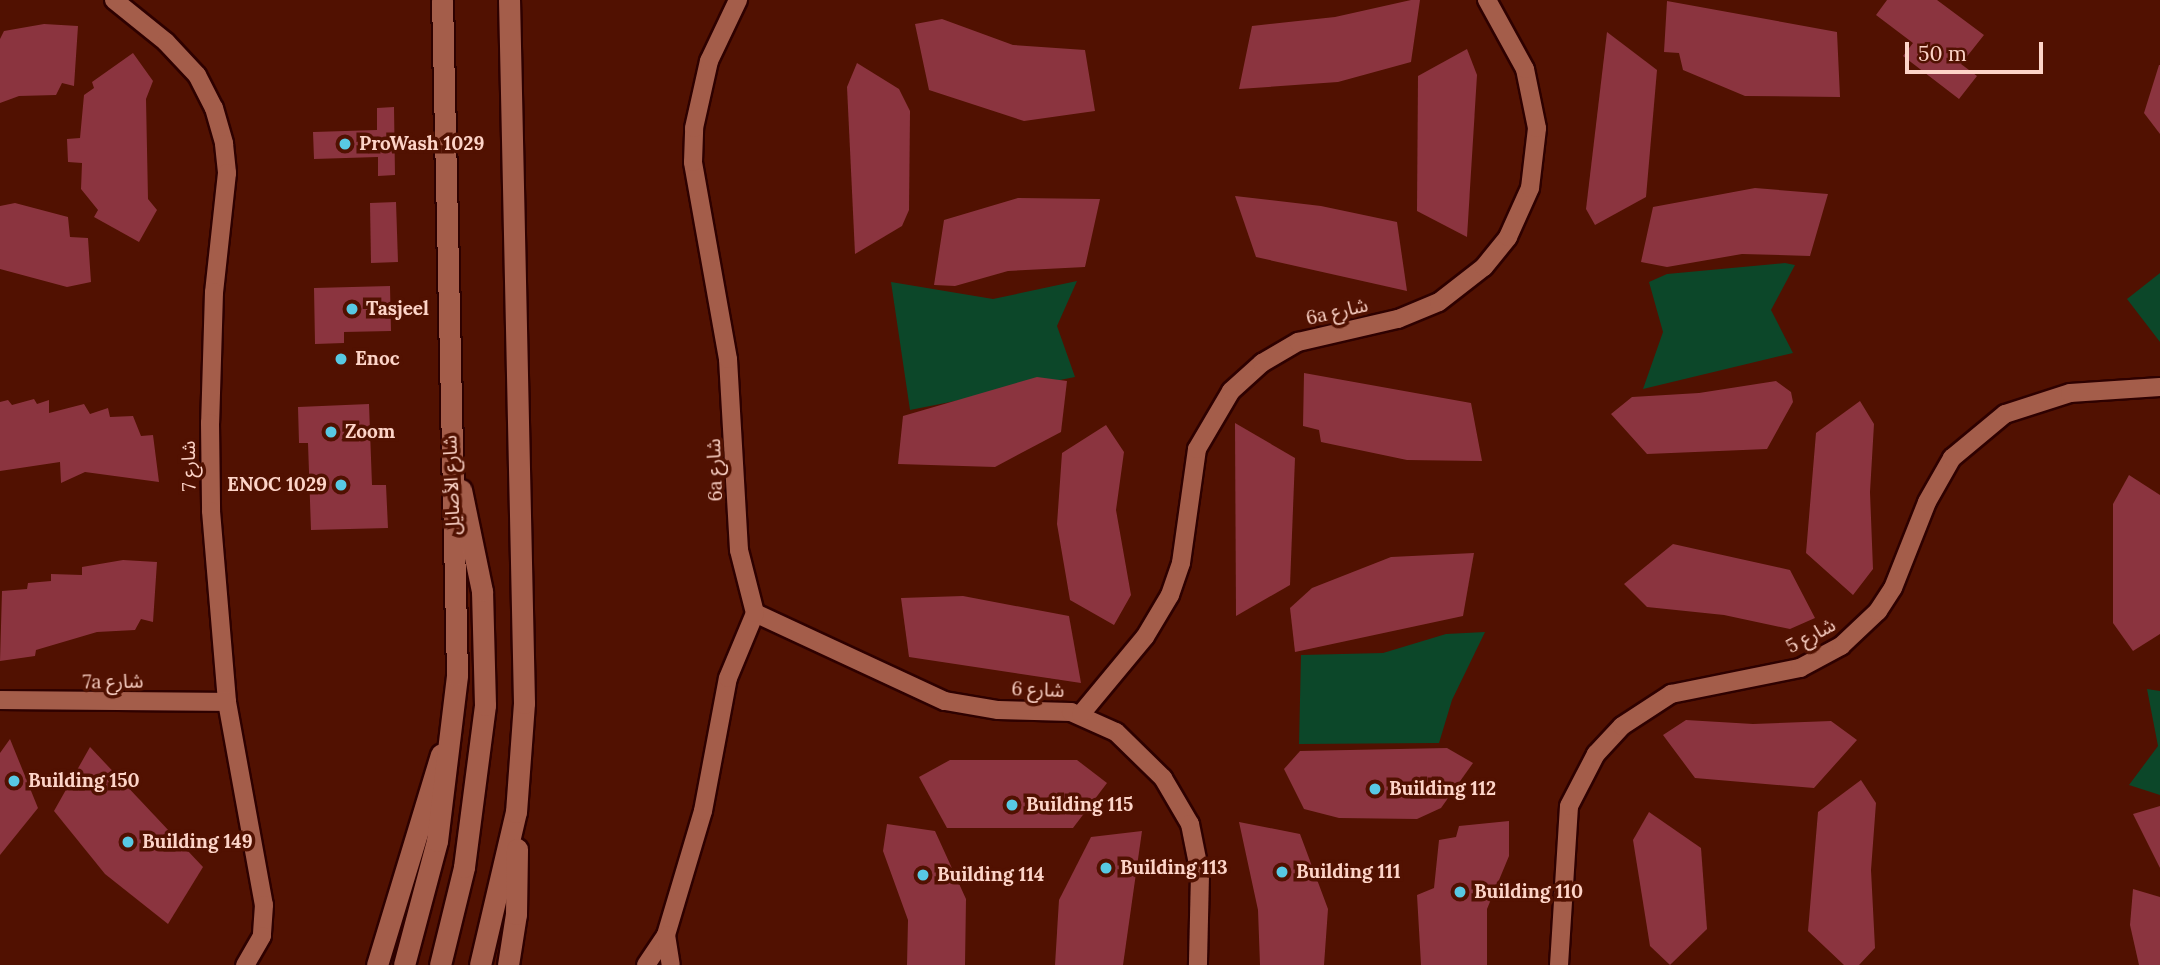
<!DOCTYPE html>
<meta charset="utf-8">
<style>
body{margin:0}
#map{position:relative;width:2160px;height:965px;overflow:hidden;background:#511101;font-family:Lora,"Noto Sans Arabic",serif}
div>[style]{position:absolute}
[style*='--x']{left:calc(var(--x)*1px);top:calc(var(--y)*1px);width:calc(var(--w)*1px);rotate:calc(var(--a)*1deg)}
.green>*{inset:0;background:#0c4729}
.building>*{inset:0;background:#8b343f}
.roads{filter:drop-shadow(2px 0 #2e0100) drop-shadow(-2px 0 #2e0100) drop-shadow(0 2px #2e0100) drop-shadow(0 -2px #2e0100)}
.street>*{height:18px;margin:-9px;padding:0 9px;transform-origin:9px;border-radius:9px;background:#a45d4a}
.secondary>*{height:21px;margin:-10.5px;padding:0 10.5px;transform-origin:10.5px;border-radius:10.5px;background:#a45d4a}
.dots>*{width:19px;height:19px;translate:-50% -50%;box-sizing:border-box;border:4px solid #511101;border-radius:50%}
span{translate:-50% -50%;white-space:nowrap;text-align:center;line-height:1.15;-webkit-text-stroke:7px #511101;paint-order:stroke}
.poi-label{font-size:19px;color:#fdd4c8;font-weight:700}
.left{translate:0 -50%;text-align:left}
.right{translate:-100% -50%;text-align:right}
.street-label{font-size:19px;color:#fdd4c8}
.scale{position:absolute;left:1905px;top:42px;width:138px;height:32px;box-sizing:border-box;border:4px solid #fdd4c8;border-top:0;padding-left:9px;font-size:21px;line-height:24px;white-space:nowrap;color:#fdd4c8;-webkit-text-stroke:5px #511101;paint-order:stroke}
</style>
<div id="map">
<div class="green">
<i style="clip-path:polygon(1785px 263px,1795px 265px,1771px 310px,1793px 353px,1643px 389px,1663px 332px,1649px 282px,1667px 274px)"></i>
<i style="clip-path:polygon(2160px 273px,2160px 342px,2127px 299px)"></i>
<i style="clip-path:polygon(1077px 281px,1057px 326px,1075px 377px,910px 410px,891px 282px,993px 299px)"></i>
<i style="clip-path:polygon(1485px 632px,1452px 700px,1439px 743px,1299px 744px,1301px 655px,1383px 653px,1446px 634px)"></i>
<i style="clip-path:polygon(2147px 689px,2160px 691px,2160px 795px,2129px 785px,2158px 746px)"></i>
</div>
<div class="building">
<i style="clip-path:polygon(1411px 0,1420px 0,1411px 62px,1338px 82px,1239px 89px,1252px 26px,1335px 17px)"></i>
<i style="clip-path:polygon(1887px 0,1937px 0,1984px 35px,1961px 64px,1977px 76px,1959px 99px,1903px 56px,1913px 43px,1876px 15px)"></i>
<i style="clip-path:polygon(1667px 1px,1837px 32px,1840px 97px,1745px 96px,1683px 70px,1679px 53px,1664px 52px)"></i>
<i style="clip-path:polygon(942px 19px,1013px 45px,1085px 50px,1095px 111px,1024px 121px,929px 90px,915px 24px)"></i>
<i style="clip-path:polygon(44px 24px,78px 26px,74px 86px,62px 83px,56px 95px,19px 96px,0 103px,0 39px,4px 31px)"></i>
<i style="clip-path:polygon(1607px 32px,1657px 70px,1646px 197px,1595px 225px,1586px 209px)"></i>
<i style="clip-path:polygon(1467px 49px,1477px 75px,1467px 237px,1417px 211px,1418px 76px)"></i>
<i style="clip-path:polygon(133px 53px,153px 81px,146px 99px,148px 199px,157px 210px,139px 242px,94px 217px,98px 210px,81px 189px,82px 163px,68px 162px,67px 139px,80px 138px,84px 95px,94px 88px,92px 82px)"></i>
<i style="clip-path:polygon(857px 63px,899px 89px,910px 111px,909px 210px,902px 226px,855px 254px,847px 87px)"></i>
<i style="clip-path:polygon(2159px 65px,2160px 65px,2160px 134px,2144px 113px)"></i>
<i style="clip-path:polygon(394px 107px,395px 175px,378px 176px,378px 157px,314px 159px,313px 132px,377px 130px,377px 108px)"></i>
<i style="clip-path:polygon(1755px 188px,1828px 194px,1810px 256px,1742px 254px,1667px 267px,1641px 262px,1653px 207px)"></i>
<i style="clip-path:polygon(1235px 196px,1321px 206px,1397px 222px,1407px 291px,1256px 257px)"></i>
<i style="clip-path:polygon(1018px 198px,1100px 199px,1085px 267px,1008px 271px,955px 286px,934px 285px,944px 220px)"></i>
<i style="clip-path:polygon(396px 202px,398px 262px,371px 263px,370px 203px)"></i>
<i style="clip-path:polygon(15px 203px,68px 217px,70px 237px,88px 238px,91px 282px,67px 287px,0 269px,0 206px)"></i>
<i style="clip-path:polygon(390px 286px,391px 331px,344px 332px,344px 343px,315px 344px,314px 288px)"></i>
<i style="clip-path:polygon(1304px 373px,1471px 403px,1482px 461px,1407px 460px,1321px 442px,1319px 430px,1303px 426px)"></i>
<i style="clip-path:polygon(1037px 377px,1067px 381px,1061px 432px,995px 467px,898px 464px,903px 416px)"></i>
<i style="clip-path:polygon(1776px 381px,1791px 392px,1793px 402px,1767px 449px,1647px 454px,1611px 414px,1632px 397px,1699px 393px)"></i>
<i style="clip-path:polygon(34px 399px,37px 404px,49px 400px,49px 413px,84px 404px,90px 414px,108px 408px,110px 417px,133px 416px,141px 436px,153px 435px,159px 482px,85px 472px,61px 483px,60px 462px,0 471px,0 402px,8px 400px,12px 405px)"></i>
<i style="clip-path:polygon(1860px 401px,1874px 424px,1870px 492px,1873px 569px,1853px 595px,1806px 553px,1816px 433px)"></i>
<i style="clip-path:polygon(369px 404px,372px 485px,386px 485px,388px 528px,311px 530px,308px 443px,299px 443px,298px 407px)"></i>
<i style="clip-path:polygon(1235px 423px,1295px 458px,1290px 585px,1236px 616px)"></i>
<i style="clip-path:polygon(1106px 425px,1124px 452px,1116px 510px,1131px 595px,1114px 625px,1070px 600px,1057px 524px,1062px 453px)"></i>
<i style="clip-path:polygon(2129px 475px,2160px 495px,2160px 634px,2133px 651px,2113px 623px,2113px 504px)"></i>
<i style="clip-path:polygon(1673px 544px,1790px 570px,1815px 618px,1790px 629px,1724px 615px,1647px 607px,1624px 584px)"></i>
<i style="clip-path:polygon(1474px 553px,1463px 616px,1295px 652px,1290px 608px,1312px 588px,1391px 557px)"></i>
<i style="clip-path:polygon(123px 560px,157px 562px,153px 622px,141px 619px,135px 630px,97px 632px,36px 650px,35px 656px,0 661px,2px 591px,27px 589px,28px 583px,51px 581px,51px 574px,82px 575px,82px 567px)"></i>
<i style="clip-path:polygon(963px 596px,1069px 616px,1081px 683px,909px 657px,901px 598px)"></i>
<i style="clip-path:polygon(1686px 720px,1753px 724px,1831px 721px,1857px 740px,1814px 788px,1695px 778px,1663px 735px)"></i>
<i style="clip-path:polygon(10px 739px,38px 808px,0 855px,0 753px)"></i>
<i style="clip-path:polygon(90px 747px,203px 867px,168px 924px,105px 874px,54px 811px)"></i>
<i style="clip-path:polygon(1447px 748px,1473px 763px,1441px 808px,1417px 819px,1339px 818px,1304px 809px,1284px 769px,1300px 751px)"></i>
<i style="clip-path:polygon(950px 760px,1077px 760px,1107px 783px,1073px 828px,947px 828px,919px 777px)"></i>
<i style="clip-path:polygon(1861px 780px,1876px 803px,1871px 870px,1875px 948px,1859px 965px,1844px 965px,1808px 931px,1818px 812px)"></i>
<i style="clip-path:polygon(2160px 806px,2160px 868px,2133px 814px)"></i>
<i style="clip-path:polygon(1649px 812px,1701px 848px,1707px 929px,1670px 965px,1650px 946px,1633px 840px)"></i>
<i style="clip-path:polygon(1509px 821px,1509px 856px,1487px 909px,1487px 965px,1421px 965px,1417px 895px,1434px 888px,1439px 840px,1456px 837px,1459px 826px)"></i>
<i style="clip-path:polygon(1239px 822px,1300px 834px,1328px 909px,1324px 965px,1260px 965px,1258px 910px)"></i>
<i style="clip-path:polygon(887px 824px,935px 831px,966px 899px,965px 965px,907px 965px,908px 920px,883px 851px)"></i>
<i style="clip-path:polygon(1142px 831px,1123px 965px,1055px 965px,1059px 900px,1091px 837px)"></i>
<i style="clip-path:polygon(2133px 889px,2160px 897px,2160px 965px,2139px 965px,2130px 925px)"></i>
</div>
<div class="roads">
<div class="street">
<i style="--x:114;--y:0;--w:67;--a:38.9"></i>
<i style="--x:166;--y:42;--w:45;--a:46.8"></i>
<i style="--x:197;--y:75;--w:37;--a:63"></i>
<i style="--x:214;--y:108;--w:37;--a:74"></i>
<i style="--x:224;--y:144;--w:29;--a:84"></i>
<i style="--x:227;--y:173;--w:120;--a:96.2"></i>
<i style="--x:214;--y:292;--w:131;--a:91.7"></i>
<i style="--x:210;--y:423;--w:88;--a:89.3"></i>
<i style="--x:211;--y:511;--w:192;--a:85.2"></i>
<i style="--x:227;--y:702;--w:206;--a:79.7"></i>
<i style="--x:264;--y:905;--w:31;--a:94"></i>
<i style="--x:262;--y:936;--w:34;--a:120"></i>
<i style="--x:755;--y:613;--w:209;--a:24.9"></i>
<i style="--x:945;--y:701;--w:54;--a:9.6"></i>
<i style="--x:998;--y:710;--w:73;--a:1.6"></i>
<i style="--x:1071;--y:712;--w:49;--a:24"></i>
<i style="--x:1116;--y:732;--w:66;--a:44.4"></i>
<i style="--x:1163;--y:778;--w:53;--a:59.6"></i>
<i style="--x:1190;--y:824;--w:51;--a:78.7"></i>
<i style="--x:1200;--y:874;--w:91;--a:91.3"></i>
<i style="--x:0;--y:700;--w:227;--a:0.5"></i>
<i style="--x:1081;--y:714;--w:100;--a:-50.3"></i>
<i style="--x:1145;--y:637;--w:49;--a:-59.2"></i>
<i style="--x:1170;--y:595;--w:34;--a:-71"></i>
<i style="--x:1181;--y:563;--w:115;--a:-82"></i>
<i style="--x:1197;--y:449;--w:67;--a:-59.6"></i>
<i style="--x:1231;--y:391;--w:42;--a:-42.1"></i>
<i style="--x:1262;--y:363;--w:42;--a:-30.3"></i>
<i style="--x:1298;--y:342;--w:103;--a:-13"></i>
<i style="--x:1398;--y:319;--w:44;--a:-22.5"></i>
<i style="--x:1439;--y:302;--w:57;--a:-37.9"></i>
<i style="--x:1484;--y:267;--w:38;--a:-51"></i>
<i style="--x:1508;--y:237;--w:54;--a:-65.8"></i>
<i style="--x:1530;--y:188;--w:60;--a:-83.3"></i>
<i style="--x:1537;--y:128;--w:60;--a:-101.5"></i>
<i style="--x:1525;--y:69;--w:79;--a:-118.8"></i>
<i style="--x:666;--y:935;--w:129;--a:-73.4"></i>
<i style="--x:703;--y:811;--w:135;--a:-79.4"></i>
<i style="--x:728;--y:678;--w:70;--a:-67.4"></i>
<i style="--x:755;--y:613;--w:65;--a:-104.3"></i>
<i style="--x:739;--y:550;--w:191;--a:-93.3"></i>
<i style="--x:728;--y:359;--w:200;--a:-100.1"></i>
<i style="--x:693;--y:162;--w:34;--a:-88"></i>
<i style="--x:694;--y:128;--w:69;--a:-77.4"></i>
<i style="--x:709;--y:61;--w:68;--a:-64.6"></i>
<i style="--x:646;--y:965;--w:36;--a:-56"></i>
<i style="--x:666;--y:935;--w:30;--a:81"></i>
<i style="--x:1559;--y:965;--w:159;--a:-86.4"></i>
<i style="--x:1569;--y:806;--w:59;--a:-62.6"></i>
<i style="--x:1596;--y:754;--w:38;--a:-47"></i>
<i style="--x:1622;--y:726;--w:59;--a:-33.1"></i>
<i style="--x:1671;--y:694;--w:132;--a:-11.4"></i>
<i style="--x:1800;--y:668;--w:47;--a:-28.2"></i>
<i style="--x:1841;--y:646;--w:51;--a:-43.4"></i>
<i style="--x:1878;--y:611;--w:27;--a:-57"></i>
<i style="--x:1893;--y:588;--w:92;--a:-68.4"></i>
<i style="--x:1927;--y:502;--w:51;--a:-60.4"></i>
<i style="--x:1952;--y:458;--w:69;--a:-39.7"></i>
<i style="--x:2005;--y:414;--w:68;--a:-17.9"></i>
<i style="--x:2070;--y:393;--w:90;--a:-3.8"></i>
</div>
<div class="secondary">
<i style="--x:377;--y:965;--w:220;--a:-73.1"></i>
<i style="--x:404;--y:965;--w:128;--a:-75.1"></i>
<i style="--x:437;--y:841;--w:167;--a:-83.1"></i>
<i style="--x:457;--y:675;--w:675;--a:-91.27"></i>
<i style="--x:440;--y:965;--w:101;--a:-76.2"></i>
<i style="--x:464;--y:867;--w:163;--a:-82.6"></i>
<i style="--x:485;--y:705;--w:114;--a:-91.5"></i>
<i style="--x:482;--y:591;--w:103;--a:-101.7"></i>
<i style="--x:480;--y:965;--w:157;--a:-76.8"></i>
<i style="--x:516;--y:812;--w:109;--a:-85.8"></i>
<i style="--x:524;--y:703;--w:703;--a:-91.22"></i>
<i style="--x:508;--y:965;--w:52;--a:-81.1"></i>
<i style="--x:516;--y:914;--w:65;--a:-89.1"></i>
</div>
</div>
<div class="dots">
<i style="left:345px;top:144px;background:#58c9e3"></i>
<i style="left:352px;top:309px;background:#58c9e3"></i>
<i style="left:341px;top:359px;background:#58c9e3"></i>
<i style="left:331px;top:432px;background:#58c9e3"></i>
<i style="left:341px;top:485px;background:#58c9e3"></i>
<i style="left:14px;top:781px;background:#58c9e3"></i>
<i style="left:1375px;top:789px;background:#58c9e3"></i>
<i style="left:1012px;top:805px;background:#58c9e3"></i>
<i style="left:128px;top:842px;background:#58c9e3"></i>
<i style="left:1106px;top:868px;background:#58c9e3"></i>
<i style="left:1282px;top:872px;background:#58c9e3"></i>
<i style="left:923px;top:875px;background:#58c9e3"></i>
<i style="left:1460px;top:892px;background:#58c9e3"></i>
</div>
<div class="poi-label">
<span class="left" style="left:359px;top:144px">ProWash 1029</span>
<span class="left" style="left:366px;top:309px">Tasjeel</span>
<span class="left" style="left:355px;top:359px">Enoc</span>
<span class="left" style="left:345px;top:432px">Zoom</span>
<span class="right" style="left:327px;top:485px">ENOC 1029</span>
<span class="left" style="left:28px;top:781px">Building 150</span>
<span class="left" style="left:1389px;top:789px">Building 112</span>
<span class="left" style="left:1026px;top:805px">Building 115</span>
<span class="left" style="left:142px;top:842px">Building 149</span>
<span class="left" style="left:1120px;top:868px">Building 113</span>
<span class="left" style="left:1296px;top:872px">Building 111</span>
<span class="left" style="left:937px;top:875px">Building 114</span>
<span class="left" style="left:1474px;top:892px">Building 110</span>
</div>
<div class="street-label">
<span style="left:1337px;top:312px;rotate:-13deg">6a شارع</span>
<span style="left:189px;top:466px;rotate:-91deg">شارع 7</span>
<span style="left:715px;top:470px;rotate:-92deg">6a شارع</span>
<span style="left:452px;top:485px;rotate:-92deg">شارع الأصايل</span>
<span style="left:1811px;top:636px;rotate:-28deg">شارع 5</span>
<span style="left:113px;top:682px;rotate:-1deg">7a شارع</span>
<span style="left:1038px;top:690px;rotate:2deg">شارع 6</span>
</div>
<div class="scale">50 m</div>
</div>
